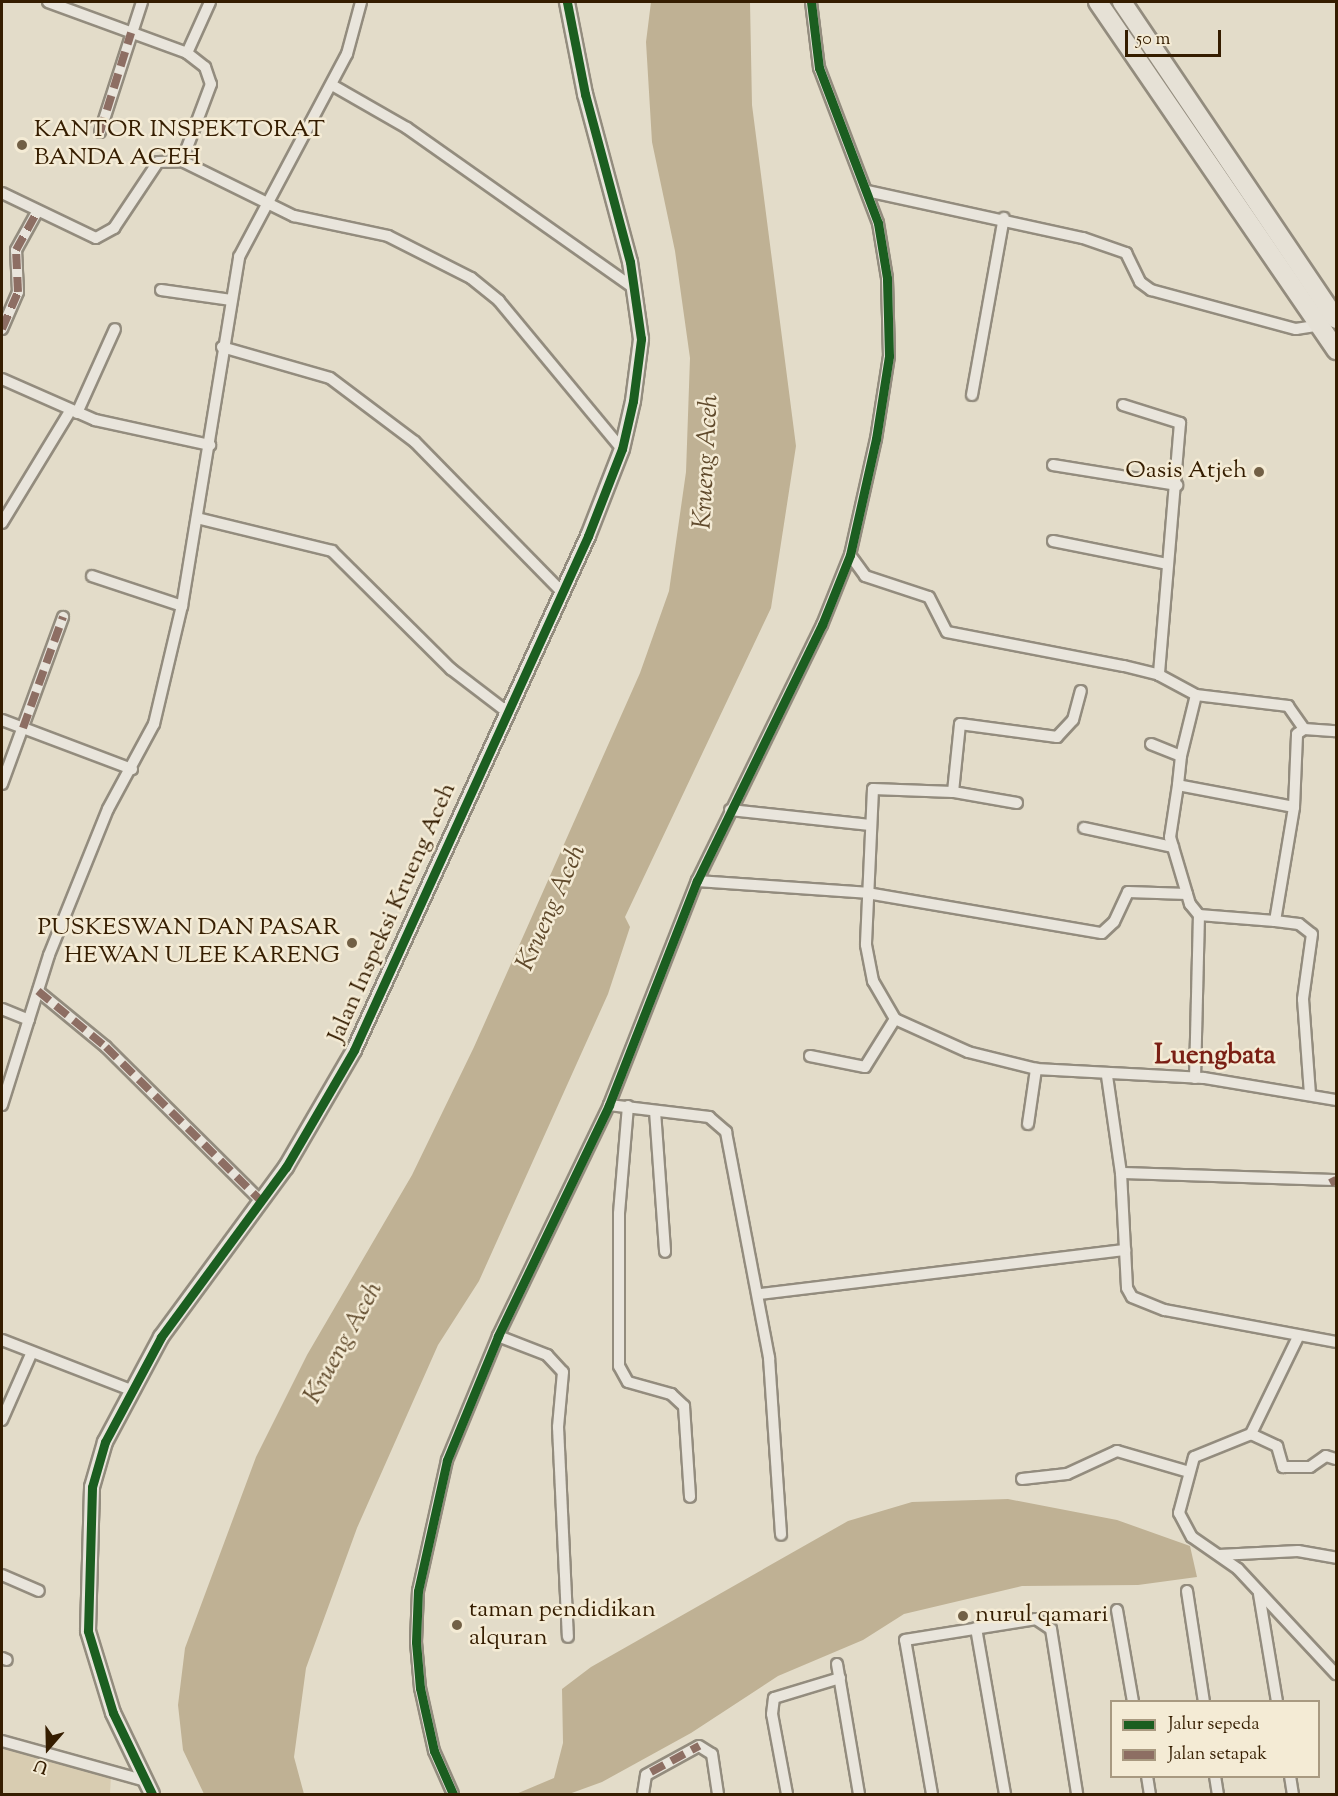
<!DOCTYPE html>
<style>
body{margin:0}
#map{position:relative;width:1338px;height:1796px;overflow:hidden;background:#e3dcc9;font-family:"Sorts Mill Goudy",serif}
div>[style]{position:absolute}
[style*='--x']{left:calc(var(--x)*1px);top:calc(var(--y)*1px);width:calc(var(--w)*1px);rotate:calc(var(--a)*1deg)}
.green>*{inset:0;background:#d8ccb1}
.water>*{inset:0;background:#bfb194}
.roads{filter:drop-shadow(2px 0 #938c7e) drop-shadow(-2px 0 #938c7e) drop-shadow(0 2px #938c7e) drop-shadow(0 -2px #938c7e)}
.minor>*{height:10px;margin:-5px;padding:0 5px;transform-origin:5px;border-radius:5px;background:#e9e5dc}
.tertiary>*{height:14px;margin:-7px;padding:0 7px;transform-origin:7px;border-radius:7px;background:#e9e5dc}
.trunk>*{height:18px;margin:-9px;padding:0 9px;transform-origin:9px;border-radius:9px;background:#e6e1d6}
.quiet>*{height:8px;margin-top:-4px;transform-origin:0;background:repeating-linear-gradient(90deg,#8d6e63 0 15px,transparent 0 23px)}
.cycleway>*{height:9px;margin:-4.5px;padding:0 4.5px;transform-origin:4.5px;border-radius:4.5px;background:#1b5e20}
.dots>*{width:16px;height:16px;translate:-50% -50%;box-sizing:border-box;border:3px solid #f4ebd5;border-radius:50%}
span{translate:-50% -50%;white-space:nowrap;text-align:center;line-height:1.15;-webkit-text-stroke:5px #f4ebd5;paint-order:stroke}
.poi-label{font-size:24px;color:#351d00}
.left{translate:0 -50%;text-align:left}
.right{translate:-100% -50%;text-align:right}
.street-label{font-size:24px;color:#351d00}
.water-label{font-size:26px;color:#604a2c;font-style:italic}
.quarter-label{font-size:27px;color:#7a1f14;font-weight:700}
.frame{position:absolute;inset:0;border:3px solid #351d00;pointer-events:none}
.legend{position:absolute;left:1110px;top:1700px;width:210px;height:78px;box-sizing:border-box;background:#f4ebd5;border:2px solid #a89980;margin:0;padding:8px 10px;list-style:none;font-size:18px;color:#351d00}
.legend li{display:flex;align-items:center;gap:12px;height:30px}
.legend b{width:30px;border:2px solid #a89980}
.north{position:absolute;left:18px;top:1718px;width:60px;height:60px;-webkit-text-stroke:4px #f4ebd5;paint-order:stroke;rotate:200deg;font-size:16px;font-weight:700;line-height:24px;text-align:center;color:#351d00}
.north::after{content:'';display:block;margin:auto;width:21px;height:27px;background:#351d00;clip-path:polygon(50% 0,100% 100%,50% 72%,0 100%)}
.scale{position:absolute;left:1125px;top:30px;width:96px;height:27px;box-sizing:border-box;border:3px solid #351d00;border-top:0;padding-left:8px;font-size:18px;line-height:21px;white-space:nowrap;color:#351d00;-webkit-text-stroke:4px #f4ebd5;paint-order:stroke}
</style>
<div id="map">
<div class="green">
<i style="clip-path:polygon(2px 1744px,111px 1775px,110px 1794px,2px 1794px)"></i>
</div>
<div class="water">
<i style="clip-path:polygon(651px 2px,750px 2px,752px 105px,796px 446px,771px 608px,625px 917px,630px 927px,608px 994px,479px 1281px,438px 1345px,357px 1528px,306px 1668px,294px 1757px,304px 1794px,204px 1794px,183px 1750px,178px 1705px,185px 1648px,256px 1457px,307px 1355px,412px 1175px,474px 1047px,640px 673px,669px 591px,686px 472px,690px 358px,675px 251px,652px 142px,646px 42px)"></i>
<i style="clip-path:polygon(1008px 1499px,1117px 1520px,1190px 1546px,1197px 1577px,1138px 1585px,1022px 1586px,904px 1614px,863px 1640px,778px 1676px,691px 1733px,602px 1782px,569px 1794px,516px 1794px,554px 1778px,563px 1743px,562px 1689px,591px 1667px,848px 1521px,912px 1502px)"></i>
</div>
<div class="roads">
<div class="minor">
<i style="--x:48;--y:2;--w:148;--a:20.1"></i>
<i style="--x:187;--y:53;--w:23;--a:38"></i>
<i style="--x:205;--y:67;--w:18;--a:71"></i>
<i style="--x:211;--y:84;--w:82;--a:110.6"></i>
<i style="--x:182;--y:161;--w:125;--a:26.2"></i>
<i style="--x:294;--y:216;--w:96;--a:12"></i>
<i style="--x:388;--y:236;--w:93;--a:26.8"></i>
<i style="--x:471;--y:278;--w:36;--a:39"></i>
<i style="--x:499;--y:301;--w:192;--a:50.3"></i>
<i style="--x:187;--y:53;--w:56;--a:-65.7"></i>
<i style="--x:332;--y:85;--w:86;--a:29.8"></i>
<i style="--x:407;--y:128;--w:278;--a:35.2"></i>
<i style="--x:100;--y:132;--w:137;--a:-72.1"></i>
<i style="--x:867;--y:191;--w:221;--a:12.3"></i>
<i style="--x:1083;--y:238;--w:46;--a:19.2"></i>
<i style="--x:1126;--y:253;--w:32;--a:64"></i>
<i style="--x:1140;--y:282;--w:14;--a:36"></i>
<i style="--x:1151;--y:290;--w:150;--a:15.1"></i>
<i style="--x:1296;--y:329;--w:24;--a:-9"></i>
<i style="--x:2;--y:193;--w:104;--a:25.6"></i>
<i style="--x:96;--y:238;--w:21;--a:-29"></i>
<i style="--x:114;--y:228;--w:79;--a:-56.3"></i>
<i style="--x:158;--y:162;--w:24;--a:-2"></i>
<i style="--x:161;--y:290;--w:71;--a:8.1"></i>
<i style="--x:2;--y:329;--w:40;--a:-66.6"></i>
<i style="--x:18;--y:292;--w:42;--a:-92.7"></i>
<i style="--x:16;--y:250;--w:43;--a:-61.1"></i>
<i style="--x:222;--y:347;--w:112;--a:16"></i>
<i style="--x:330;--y:378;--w:106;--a:37"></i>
<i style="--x:415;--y:442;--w:210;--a:45.6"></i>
<i style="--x:2;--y:379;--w:102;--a:23.8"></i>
<i style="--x:95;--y:420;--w:118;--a:12.3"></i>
<i style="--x:972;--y:395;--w:180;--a:-79.8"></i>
<i style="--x:1123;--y:405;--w:60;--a:17.5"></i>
<i style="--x:1180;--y:423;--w:253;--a:94.8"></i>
<i style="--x:77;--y:413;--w:92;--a:-65.7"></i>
<i style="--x:1053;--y:465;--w:126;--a:9.2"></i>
<i style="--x:197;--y:518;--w:139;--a:13.7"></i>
<i style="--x:332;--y:551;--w:168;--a:44.8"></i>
<i style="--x:451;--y:669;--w:69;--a:37.4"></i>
<i style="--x:2;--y:523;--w:131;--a:-58.7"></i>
<i style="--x:1053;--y:541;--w:116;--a:11.4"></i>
<i style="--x:850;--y:555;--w:26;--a:54"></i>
<i style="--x:865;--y:576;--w:67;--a:18.2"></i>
<i style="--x:929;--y:597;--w:39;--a:63"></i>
<i style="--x:947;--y:632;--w:180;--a:10.9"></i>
<i style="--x:1124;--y:666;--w:36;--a:14"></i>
<i style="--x:1159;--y:675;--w:42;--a:28.4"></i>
<i style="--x:1196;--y:695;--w:63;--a:103.8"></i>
<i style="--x:92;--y:576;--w:95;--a:18.4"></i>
<i style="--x:1196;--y:695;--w:93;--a:6.8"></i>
<i style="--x:1288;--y:706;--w:28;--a:55"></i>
<i style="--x:2;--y:720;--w:139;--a:20.7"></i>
<i style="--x:1151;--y:744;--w:32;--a:22"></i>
<i style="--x:1181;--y:756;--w:29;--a:96"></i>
<i style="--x:2;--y:784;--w:178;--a:-69.9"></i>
<i style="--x:953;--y:792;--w:68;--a:-84.1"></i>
<i style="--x:960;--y:724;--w:98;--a:7.6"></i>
<i style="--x:1057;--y:737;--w:23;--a:-47"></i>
<i style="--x:1073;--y:720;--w:30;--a:-75"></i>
<i style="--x:1017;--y:803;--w:65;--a:-170.2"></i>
<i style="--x:953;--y:792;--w:80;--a:-177.9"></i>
<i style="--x:873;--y:789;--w:156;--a:92.6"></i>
<i style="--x:866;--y:945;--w:37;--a:79"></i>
<i style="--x:873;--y:981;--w:44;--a:59.9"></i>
<i style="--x:895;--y:1019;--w:80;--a:24.3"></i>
<i style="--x:968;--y:1052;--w:70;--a:14"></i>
<i style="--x:1036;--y:1069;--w:168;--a:3.1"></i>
<i style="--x:1204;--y:1078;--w:134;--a:9.5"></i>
<i style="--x:1294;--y:807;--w:118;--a:-169.3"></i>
<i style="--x:1178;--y:785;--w:53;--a:98.7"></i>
<i style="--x:1170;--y:837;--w:70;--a:73.4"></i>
<i style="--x:1190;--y:904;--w:14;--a:51"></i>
<i style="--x:1199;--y:915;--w:76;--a:4.5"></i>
<i style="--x:1275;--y:921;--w:116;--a:-80.5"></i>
<i style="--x:1294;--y:807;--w:73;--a:-87.6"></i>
<i style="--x:1297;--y:734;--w:9;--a:-36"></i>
<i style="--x:1304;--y:729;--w:32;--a:4"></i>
<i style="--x:730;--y:810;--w:141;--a:6.1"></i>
<i style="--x:1084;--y:828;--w:91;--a:12.1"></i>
<i style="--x:697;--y:881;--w:170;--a:4"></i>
<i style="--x:867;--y:893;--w:238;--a:9.7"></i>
<i style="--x:1102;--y:933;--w:16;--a:-43"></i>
<i style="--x:1114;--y:922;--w:33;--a:-65"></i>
<i style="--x:1128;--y:892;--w:59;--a:1.9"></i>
<i style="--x:1275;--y:921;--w:24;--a:7"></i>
<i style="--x:1299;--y:924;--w:16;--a:38"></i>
<i style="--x:1312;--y:934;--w:66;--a:97.9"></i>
<i style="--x:1303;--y:999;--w:95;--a:85.8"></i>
<i style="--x:38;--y:991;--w:88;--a:39.5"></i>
<i style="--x:106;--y:1047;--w:217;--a:44.8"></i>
<i style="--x:2;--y:1009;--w:29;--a:22"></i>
<i style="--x:810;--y:1056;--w:56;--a:11.3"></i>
<i style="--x:865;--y:1067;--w:57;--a:-58"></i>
<i style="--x:1107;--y:1076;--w:98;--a:81.8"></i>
<i style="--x:1121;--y:1173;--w:115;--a:87"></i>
<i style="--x:1127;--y:1288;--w:10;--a:61"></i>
<i style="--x:1132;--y:1297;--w:35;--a:22"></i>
<i style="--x:1165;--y:1310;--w:174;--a:10.6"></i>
<i style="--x:1195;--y:1078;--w:163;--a:-88.6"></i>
<i style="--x:2;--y:1105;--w:157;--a:-72.6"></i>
<i style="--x:49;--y:955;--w:157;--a:-68"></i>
<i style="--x:108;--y:809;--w:97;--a:-61.6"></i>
<i style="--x:154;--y:724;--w:121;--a:-76.7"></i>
<i style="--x:182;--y:606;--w:354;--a:-80.7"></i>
<i style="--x:239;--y:257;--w:230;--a:-62"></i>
<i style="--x:347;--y:54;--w:54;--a:-74.9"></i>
<i style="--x:609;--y:1105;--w:101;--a:6.8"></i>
<i style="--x:709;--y:1117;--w:23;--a:41"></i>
<i style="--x:726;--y:1132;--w:230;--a:79.2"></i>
<i style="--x:769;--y:1358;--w:177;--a:86.1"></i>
<i style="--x:628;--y:1106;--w:108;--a:94.8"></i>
<i style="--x:619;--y:1214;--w:152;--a:90"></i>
<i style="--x:619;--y:1366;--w:18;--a:61"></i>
<i style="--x:628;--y:1382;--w:45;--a:15.6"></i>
<i style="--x:671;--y:1394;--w:18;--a:43"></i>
<i style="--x:684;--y:1406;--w:91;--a:86.2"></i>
<i style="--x:655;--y:1111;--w:141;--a:85.9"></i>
<i style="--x:1028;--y:1124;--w:56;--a:-81.7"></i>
<i style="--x:1121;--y:1173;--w:215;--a:1.9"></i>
<i style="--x:760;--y:1294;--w:368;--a:-6.9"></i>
<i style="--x:498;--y:1336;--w:53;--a:21.2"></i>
<i style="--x:547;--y:1355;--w:23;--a:47"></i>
<i style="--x:563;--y:1372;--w:55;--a:95.2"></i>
<i style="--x:558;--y:1427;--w:210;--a:87.3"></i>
<i style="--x:1298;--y:1337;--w:108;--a:115.9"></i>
<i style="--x:1251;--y:1434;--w:61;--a:158"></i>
<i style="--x:1194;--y:1457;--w:58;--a:105"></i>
<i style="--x:1179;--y:1513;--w:27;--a:62"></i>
<i style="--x:1192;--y:1537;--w:56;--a:34.8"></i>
<i style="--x:1238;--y:1569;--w:144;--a:47"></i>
<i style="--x:2;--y:1340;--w:138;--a:21.2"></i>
<i style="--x:2;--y:1420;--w:74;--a:-66.2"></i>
<i style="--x:1251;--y:1434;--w:29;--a:25"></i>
<i style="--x:1277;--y:1446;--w:22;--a:74"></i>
<i style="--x:1283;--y:1467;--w:27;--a:0"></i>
<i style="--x:1310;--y:1467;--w:19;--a:-35"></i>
<i style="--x:1326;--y:1456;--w:10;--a:17"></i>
<i style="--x:1022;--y:1479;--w:45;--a:-6.3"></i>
<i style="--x:1067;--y:1474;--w:55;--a:-24.7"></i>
<i style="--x:1117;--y:1451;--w:72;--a:16.2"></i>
<i style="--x:1219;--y:1555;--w:79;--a:-2.9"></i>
<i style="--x:1298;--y:1551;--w:39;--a:10"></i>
<i style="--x:2;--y:1575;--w:40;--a:23.4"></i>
<i style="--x:1187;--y:1591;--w:112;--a:81.3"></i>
<i style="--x:1259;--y:1594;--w:109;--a:80.5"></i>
<i style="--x:1117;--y:1610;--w:93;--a:80.1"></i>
<i style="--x:976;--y:1628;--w:169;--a:80.1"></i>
<i style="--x:2;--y:1658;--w:5;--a:22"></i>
<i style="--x:837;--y:1664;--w:132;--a:80.4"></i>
<i style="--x:2;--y:1741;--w:149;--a:15.5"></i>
<i style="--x:1147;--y:1776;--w:18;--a:81"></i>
<i style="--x:1215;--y:1776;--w:18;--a:81"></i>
<i style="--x:1290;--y:1776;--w:18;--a:81"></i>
<i style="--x:453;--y:1794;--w:47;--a:-113.8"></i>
<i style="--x:434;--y:1751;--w:65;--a:-102.5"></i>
<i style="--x:420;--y:1688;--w:46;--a:-95"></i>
<i style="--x:416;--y:1642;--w:51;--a:-87.8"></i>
<i style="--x:418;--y:1591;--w:134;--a:-77.5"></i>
<i style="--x:447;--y:1460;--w:134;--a:-67.6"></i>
<i style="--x:498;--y:1336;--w:256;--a:-64.3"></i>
<i style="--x:609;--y:1105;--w:241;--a:-68.6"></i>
<i style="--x:697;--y:881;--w:285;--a:-64"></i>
<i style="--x:822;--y:625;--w:75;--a:-68.2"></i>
<i style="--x:850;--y:555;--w:119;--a:-77.4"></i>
<i style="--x:876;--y:439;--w:84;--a:-81.1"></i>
<i style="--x:889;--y:356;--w:78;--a:-91.5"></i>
<i style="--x:887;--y:278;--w:56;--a:-99.3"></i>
<i style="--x:878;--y:223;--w:166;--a:-110.8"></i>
<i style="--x:819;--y:68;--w:66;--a:-96.9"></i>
<i style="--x:643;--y:1794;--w:19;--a:-81"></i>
<i style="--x:646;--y:1775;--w:60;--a:-28.7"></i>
<i style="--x:699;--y:1746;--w:15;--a:32"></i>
<i style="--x:712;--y:1754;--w:40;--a:81.5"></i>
<i style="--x:787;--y:1794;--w:81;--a:-100.6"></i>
<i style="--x:772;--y:1714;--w:16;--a:-83"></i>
<i style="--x:774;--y:1698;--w:69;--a:-16.9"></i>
<i style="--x:932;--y:1794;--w:156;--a:-99.9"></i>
<i style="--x:905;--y:1640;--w:133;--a:-9.1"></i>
<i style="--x:1036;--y:1619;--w:18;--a:34"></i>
<i style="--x:1051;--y:1629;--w:167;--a:81"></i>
</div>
<div class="tertiary">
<i style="--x:152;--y:1794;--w:90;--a:-115.7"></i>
<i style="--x:113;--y:1713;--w:86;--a:-107"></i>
<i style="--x:88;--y:1631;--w:144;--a:-88.4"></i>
<i style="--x:92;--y:1487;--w:47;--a:-73.9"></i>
<i style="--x:105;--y:1442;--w:119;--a:-61.9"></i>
<i style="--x:161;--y:1337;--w:211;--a:-53.7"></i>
<i style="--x:286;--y:1167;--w:135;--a:-59.8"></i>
<i style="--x:354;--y:1050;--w:565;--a:-65.52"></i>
<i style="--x:588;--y:536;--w:93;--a:-68.7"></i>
<i style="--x:622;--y:449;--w:49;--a:-77.1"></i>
<i style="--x:633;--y:401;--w:63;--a:-82.6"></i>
<i style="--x:641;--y:339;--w:78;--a:-98.1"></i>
<i style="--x:630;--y:262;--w:174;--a:-105"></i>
<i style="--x:585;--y:94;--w:94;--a:-101.1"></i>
</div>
<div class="trunk">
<i style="--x:1098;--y:2;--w:422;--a:55.6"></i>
<i style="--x:1122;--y:2;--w:382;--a:56"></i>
</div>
</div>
<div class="quiet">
<i style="--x:100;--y:132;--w:104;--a:-72.6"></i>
<i style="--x:2;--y:329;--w:40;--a:-66.6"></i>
<i style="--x:18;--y:292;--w:42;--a:-92.7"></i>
<i style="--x:16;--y:250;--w:43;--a:-61.1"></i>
<i style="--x:23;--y:728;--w:118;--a:-70.2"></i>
<i style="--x:38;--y:991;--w:88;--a:39.5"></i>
<i style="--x:106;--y:1047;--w:217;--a:44.8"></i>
<i style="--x:1330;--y:1183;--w:7;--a:-27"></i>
<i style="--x:651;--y:1772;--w:55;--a:-28.4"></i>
</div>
<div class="cycleway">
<i style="--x:152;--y:1794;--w:90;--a:-115.7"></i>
<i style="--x:113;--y:1713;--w:86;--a:-107"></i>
<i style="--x:88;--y:1631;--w:144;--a:-88.4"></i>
<i style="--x:92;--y:1487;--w:47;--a:-73.9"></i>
<i style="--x:105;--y:1442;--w:119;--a:-61.9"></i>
<i style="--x:161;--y:1337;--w:211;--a:-53.7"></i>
<i style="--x:286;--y:1167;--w:135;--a:-59.8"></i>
<i style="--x:354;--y:1050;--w:565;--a:-65.52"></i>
<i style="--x:588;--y:536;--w:93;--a:-68.7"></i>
<i style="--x:622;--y:449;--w:49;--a:-77.1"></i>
<i style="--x:633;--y:401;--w:63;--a:-82.6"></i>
<i style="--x:641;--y:339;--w:78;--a:-98.1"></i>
<i style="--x:630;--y:262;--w:174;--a:-105"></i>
<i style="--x:585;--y:94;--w:94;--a:-101.1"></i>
<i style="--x:453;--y:1794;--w:47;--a:-113.8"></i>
<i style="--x:434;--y:1751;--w:65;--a:-102.5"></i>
<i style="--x:420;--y:1688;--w:46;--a:-95"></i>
<i style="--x:416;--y:1642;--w:51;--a:-87.8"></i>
<i style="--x:418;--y:1591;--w:134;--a:-77.5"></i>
<i style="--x:447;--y:1460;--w:134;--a:-67.6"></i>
<i style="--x:498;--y:1336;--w:256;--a:-64.3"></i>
<i style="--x:609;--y:1105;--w:241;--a:-68.6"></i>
<i style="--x:697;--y:881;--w:285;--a:-64"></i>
<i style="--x:822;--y:625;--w:75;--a:-68.2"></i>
<i style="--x:850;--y:555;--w:119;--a:-77.4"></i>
<i style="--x:876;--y:439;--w:84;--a:-81.1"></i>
<i style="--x:889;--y:356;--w:78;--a:-91.5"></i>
<i style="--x:887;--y:278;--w:56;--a:-99.3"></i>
<i style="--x:878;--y:223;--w:166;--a:-110.8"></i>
<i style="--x:819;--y:68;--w:66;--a:-96.9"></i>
</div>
<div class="dots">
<i style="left:22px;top:145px;background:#726046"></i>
<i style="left:1259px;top:472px;background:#726046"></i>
<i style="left:352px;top:943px;background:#726046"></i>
<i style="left:963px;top:1616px;background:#726046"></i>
<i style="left:457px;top:1625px;background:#726046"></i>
</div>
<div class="poi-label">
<span class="left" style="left:34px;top:145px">KANTOR INSPEKTORAT<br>BANDA ACEH</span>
<span class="right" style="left:1247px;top:472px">Oasis Atjeh</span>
<span class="right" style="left:340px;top:943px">PUSKESWAN DAN PASAR<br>HEWAN ULEE KARENG</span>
<span class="left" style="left:469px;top:1625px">taman pendidikan<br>alquran</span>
<span class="left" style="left:975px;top:1616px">nurul qamari</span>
</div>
<div class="street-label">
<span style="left:393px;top:913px;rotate:-66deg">Jalan Inspeksi Krueng Aceh</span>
</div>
<div class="water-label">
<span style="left:707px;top:462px;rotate:-87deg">Krueng Aceh</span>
<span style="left:552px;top:908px;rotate:-66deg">Krueng Aceh</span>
<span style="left:344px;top:1343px;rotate:-61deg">Krueng Aceh</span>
</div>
<div class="quarter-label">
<span style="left:1215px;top:1057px">Luengbata</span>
</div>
<div class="frame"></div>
<ul class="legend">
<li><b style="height:8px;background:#1b5e20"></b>Jalur sepeda</li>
<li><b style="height:8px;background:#8d6e63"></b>Jalan setapak</li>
</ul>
<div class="north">U</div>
<div class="scale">50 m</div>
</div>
